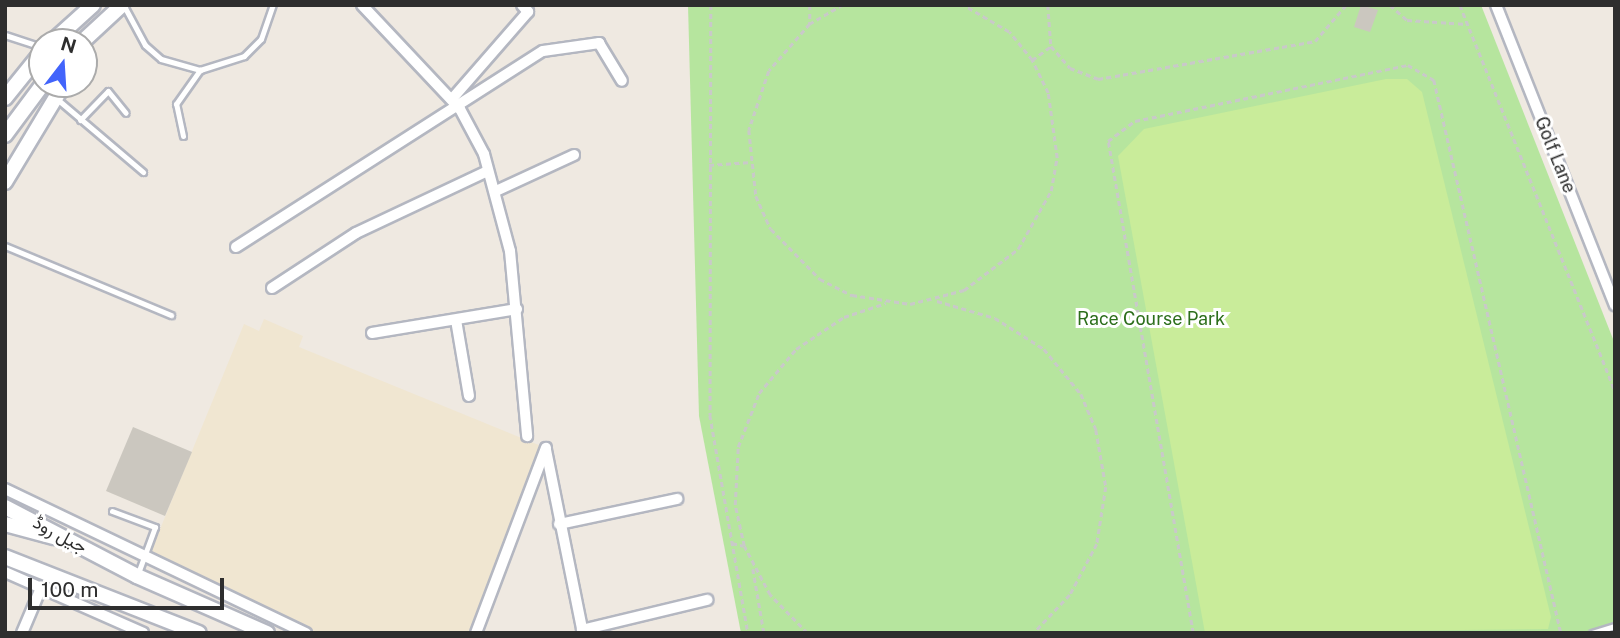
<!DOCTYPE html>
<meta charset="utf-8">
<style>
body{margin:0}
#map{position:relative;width:1620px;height:638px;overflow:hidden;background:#efe9e1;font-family:"Public Sans",Vazirmatn,sans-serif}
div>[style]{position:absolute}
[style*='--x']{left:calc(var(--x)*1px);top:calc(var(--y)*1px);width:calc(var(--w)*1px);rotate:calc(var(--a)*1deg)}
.education>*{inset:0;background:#f0e6d1}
.green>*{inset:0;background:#b6e59e}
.pitch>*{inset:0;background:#c9ec9a}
.building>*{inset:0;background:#cbc7bf}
.path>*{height:2.5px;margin-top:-1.25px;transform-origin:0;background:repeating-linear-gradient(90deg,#c9c9c9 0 5px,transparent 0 8.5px)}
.roads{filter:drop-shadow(2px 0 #b4b7c1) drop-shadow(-2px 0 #b4b7c1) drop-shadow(0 2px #b4b7c1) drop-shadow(0 -2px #b4b7c1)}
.service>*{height:5px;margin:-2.5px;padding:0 2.5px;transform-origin:2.5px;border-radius:2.5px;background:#fff}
.minor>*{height:10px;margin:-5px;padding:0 5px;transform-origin:5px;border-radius:5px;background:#fff}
.secondary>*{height:14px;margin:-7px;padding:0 7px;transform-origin:7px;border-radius:7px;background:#fff}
span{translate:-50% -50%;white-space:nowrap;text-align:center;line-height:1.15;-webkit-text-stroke:6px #fff;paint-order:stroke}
.street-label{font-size:18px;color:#2e2e2e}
.park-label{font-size:18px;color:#2c6e1b}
.frame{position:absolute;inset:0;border:7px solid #2e2e2e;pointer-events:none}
.north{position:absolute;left:28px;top:28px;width:70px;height:70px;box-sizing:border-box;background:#fff;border:2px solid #ababab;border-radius:50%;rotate:17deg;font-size:19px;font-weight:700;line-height:28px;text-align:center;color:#2e2e2e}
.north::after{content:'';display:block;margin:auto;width:24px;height:32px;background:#4264fb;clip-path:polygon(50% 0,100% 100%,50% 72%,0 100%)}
.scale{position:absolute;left:28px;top:578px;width:196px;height:32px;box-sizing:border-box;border:4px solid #2e2e2e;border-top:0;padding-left:9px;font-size:21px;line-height:24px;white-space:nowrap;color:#2e2e2e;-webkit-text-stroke:5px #fff;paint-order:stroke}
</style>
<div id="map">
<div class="education">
<i style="clip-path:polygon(264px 319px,303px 336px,299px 347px,546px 448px,476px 633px,306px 633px,147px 561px,244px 324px,259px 331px)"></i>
</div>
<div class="green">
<i style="clip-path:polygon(688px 5px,1481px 5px,1615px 344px,1615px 633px,741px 633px,699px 416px)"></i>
</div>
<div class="pitch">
<i style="clip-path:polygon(1386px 79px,1407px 79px,1422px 92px,1551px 617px,1548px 629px,1205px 633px,1118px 156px,1144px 129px)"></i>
</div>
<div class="building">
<i style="clip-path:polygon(1361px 5px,1378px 10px,1370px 32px,1354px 27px)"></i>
<i style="clip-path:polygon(133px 427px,192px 452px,165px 516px,106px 491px)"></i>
</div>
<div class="path">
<i style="--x:711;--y:5;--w:410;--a:90.1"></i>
<i style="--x:710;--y:415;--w:221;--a:80.1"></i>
<i style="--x:810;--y:5;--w:19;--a:90"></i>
<i style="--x:843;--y:5;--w:38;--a:150"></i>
<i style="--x:810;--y:24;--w:62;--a:131.1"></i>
<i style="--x:769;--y:71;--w:62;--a:108.7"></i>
<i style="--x:749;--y:130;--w:66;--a:83.9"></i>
<i style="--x:756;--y:196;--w:36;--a:66"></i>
<i style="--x:771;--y:229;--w:70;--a:45.6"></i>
<i style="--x:820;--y:279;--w:36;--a:27"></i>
<i style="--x:852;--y:295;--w:59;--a:8.8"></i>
<i style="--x:910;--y:304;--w:56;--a:-14.5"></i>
<i style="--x:964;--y:290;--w:68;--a:-37.2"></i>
<i style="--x:1018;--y:249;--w:67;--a:-60.4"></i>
<i style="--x:1051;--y:191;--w:34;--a:-80"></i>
<i style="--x:1057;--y:158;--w:66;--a:-97.9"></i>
<i style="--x:1048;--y:93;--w:37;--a:-116"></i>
<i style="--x:1032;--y:60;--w:36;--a:-129"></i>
<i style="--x:1009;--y:32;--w:53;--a:-149.6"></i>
<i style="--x:1048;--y:5;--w:41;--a:85.8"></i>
<i style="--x:1051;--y:46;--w:29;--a:49"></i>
<i style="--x:1070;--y:68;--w:30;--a:21"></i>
<i style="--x:1098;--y:79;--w:220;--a:-9.9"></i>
<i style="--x:1315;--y:41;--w:48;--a:-49.3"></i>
<i style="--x:1390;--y:5;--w:23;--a:41"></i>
<i style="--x:1407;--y:20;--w:60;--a:3.8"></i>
<i style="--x:1460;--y:5;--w:416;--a:68.1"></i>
<i style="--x:1032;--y:60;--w:24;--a:-36"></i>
<i style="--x:709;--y:165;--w:39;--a:-4"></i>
<i style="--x:937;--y:301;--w:60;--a:16.3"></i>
<i style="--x:995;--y:318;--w:58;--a:32.3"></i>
<i style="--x:1044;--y:349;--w:58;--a:50.6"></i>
<i style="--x:1081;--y:394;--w:39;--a:67"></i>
<i style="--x:1096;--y:430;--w:58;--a:80"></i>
<i style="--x:1106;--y:487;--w:58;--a:99"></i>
<i style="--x:1097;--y:544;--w:58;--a:117.9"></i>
<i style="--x:1070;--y:595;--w:52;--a:133.5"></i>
<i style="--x:732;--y:543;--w:12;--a:14"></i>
<i style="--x:753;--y:569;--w:65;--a:80.2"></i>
<i style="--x:807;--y:633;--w:53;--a:-134.2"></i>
<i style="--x:770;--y:595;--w:55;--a:-118"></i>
<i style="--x:744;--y:546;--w:42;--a:-102.4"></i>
<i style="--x:735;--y:505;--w:58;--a:-87"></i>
<i style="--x:738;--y:447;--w:58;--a:-68.7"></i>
<i style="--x:759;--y:393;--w:57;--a:-49.9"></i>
<i style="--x:796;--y:349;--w:58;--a:-33.7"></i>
<i style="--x:844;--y:317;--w:44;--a:-18.4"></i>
<i style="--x:1193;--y:633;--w:499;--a:-99.8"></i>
<i style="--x:1108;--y:141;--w:34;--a:-37"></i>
<i style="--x:1135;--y:121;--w:279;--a:-11.6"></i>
<i style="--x:1408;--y:65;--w:30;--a:30"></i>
<i style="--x:1434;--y:80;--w:567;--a:77.07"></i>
</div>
<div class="roads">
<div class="service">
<i style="--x:124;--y:6;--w:44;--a:61.7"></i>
<i style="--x:145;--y:45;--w:21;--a:41"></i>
<i style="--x:161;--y:59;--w:41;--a:15.8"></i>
<i style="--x:200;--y:70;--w:46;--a:-17.7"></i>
<i style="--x:244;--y:56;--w:24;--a:-45"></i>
<i style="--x:261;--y:39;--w:36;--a:-71"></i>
<i style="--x:5;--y:35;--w:39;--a:18"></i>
<i style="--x:57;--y:99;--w:113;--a:40.3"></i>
<i style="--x:80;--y:120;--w:40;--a:-46"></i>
<i style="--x:108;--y:91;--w:28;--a:51"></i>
<i style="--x:183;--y:136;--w:33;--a:-102"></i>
<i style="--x:176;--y:104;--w:42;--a:-54.8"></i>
<i style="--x:5;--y:246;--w:180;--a:22.6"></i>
<i style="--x:112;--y:511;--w:46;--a:20.4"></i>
<i style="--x:155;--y:527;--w:52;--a:110.2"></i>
<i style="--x:1592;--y:633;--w:24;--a:-17"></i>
</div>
<div class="minor">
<i style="--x:362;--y:5;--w:143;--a:46.7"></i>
<i style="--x:460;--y:109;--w:51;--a:61.9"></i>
<i style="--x:484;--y:154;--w:100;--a:75"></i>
<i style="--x:510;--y:251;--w:186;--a:84.7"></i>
<i style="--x:1496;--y:5;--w:323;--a:68.4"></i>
<i style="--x:452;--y:99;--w:116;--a:-48.9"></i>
<i style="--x:528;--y:12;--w:9;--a:-131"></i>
<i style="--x:496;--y:191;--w:86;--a:-24.8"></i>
<i style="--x:236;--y:247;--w:364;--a:-32.6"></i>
<i style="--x:543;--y:51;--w:57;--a:-8.1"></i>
<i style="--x:599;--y:43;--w:44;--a:58.8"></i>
<i style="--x:272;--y:288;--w:100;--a:-33.2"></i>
<i style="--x:356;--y:233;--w:146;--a:-25.2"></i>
<i style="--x:456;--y:320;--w:77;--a:80.3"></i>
<i style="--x:372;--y:333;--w:147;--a:-9.4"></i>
<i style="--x:546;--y:450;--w:187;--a:78.6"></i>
<i style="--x:5;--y:489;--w:334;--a:25.6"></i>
<i style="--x:559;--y:524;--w:121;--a:-12"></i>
<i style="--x:5;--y:572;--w:151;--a:23.8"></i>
<i style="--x:582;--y:630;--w:129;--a:-13.5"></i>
<i style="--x:22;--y:633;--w:49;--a:-67.1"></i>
<i style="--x:476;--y:633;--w:198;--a:-69.3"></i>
</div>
<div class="secondary">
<i style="--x:52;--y:42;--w:55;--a:-42.1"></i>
<i style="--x:82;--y:42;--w:54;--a:-42.8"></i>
<i style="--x:5;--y:98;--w:59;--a:-51.2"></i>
<i style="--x:5;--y:135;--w:64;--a:-53.3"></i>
<i style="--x:5;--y:182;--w:114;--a:-59"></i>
<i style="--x:5;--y:507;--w:149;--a:27.6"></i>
<i style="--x:137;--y:576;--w:142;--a:23.7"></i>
<i style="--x:5;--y:524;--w:51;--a:14.9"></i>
<i style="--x:5;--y:557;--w:208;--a:21.4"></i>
</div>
</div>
<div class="street-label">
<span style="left:1555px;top:155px;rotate:68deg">Golf Lane</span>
<span style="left:60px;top:535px;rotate:28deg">جیل روڈ</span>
</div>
<div class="park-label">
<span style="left:1151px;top:319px">Race Course Park</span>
</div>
<div class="frame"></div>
<div class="north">N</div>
<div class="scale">100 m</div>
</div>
